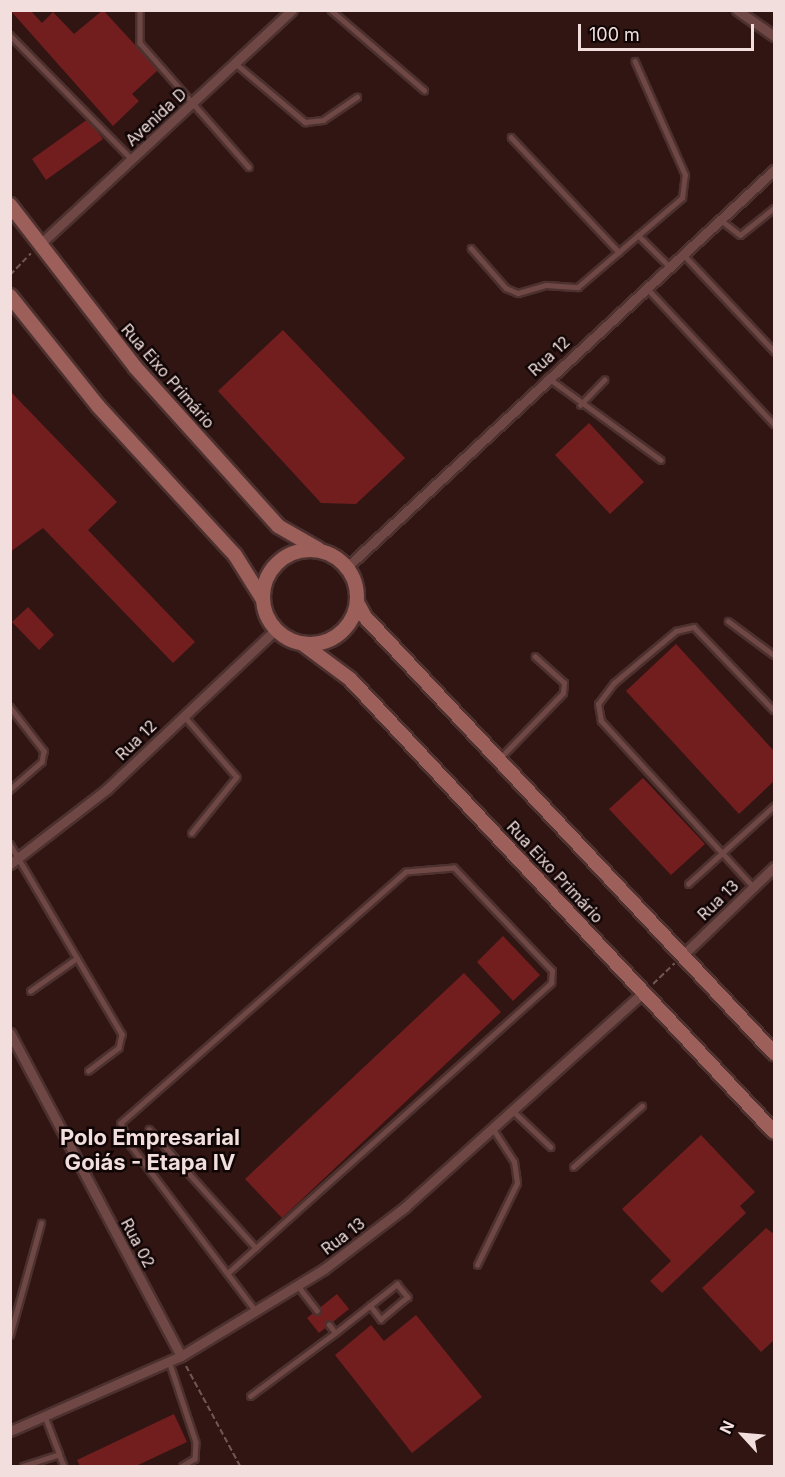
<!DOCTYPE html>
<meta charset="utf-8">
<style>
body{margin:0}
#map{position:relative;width:785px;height:1477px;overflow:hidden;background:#311513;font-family:Inter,sans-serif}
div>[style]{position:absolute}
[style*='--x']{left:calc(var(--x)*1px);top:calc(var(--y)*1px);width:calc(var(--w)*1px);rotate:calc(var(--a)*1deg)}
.building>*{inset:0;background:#731e1e}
.path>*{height:2px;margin-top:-1px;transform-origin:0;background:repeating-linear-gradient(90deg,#705755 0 6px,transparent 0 9px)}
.roads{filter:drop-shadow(2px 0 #4c312f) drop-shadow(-2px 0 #4c312f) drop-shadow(0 2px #4c312f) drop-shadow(0 -2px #4c312f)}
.lane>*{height:4.5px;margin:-2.25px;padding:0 2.25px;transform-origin:2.25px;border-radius:2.25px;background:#6f4845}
.street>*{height:9px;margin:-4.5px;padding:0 4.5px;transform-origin:4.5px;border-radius:4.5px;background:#6f4845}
.secondary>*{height:14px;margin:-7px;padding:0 7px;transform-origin:7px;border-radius:7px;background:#9c5f5a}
.secondary>.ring{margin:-7px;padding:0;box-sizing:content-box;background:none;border:14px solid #9c5f5a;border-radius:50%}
span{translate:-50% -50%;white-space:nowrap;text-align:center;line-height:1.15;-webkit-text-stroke:5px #100505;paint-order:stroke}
.street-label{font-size:16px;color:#f2dedc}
.district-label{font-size:22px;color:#f2dedc;font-weight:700}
.frame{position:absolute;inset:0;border:12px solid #f2dedc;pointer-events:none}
.north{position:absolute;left:713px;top:1405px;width:60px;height:60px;-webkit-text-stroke:4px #100505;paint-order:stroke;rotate:296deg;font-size:16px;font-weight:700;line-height:24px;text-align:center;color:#f2dedc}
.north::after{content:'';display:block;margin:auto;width:21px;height:27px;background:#f2dedc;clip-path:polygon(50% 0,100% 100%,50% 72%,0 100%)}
.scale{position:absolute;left:578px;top:24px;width:176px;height:27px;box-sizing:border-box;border:3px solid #f2dedc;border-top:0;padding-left:8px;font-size:18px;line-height:21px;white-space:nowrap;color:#f2dedc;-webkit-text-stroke:4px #100505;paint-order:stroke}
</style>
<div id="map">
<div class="building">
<i style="clip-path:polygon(10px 10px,30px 10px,42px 23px,53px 12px,74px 34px,103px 10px,158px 70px,132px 94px,139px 101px,113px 126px)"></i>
<i style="clip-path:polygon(88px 119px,103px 139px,46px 180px,32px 159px)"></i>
<i style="clip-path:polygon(283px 330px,405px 458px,356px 504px,321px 503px,218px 391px)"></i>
<i style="clip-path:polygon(10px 391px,117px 502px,88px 530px,195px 642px,173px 663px,43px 528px,10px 552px)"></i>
<i style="clip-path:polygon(589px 423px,644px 482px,610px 514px,555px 455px)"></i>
<i style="clip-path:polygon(28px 607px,54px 635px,39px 650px,12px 622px)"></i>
<i style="clip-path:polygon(676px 644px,774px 751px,774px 781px,739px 814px,626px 691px)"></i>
<i style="clip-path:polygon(643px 778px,705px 844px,671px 875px,609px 809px)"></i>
<i style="clip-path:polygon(503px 936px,540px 975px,513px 1001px,477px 962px)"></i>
<i style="clip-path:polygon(464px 973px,501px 1012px,282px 1218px,245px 1179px)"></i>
<i style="clip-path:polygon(701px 1135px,755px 1192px,740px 1206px,746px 1213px,662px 1293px,650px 1281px,671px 1261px,622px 1209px)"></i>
<i style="clip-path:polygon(766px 1228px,774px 1234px,774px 1340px,761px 1352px,702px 1288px)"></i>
<i style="clip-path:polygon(337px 1294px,349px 1309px,319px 1333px,307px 1318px)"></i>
<i style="clip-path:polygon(416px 1315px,482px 1397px,412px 1453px,335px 1355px,371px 1325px,384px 1341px)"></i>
<i style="clip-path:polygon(174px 1414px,187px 1442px,136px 1466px,80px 1466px,77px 1460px)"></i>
</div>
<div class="path">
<i style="--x:10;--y:275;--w:30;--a:-46"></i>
<i style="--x:653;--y:984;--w:30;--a:-44"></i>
<i style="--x:186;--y:1366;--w:114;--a:61.6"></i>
</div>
<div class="roads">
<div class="lane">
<i style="--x:140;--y:10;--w:33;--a:90"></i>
<i style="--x:140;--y:43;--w:165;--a:48.7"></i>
<i style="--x:331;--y:10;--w:123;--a:40.7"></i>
<i style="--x:10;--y:35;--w:174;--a:45.5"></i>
<i style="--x:235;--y:63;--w:92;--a:40.1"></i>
<i style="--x:305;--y:122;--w:18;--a:-6"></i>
<i style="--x:323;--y:120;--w:41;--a:-34.1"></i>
<i style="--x:511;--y:137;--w:158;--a:46.8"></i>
<i style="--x:721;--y:220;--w:24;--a:38"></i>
<i style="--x:740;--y:235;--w:43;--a:-38.5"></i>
<i style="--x:638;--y:235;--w:41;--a:45"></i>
<i style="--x:471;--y:248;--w:53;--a:48.8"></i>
<i style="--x:506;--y:288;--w:13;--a:23"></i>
<i style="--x:518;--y:293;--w:29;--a:-16"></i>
<i style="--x:546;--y:285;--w:32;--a:4"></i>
<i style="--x:578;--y:287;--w:137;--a:-40.6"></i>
<i style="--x:682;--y:198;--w:23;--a:-83"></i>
<i style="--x:685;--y:175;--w:124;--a:-113.9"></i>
<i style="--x:684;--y:255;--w:132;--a:46.8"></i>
<i style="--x:647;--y:288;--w:186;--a:47"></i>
<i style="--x:550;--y:379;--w:137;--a:36.1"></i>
<i style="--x:580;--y:405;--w:35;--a:-46"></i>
<i style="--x:728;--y:621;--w:57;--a:36.5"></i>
<i style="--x:10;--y:707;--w:56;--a:52.3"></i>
<i style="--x:44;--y:751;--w:11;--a:100"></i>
<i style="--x:42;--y:762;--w:43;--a:138.8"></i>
<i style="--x:185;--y:717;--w:79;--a:49.1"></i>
<i style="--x:237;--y:777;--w:72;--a:128.8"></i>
<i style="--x:501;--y:757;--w:89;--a:-45.9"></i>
<i style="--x:563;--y:693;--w:10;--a:-84"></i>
<i style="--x:564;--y:683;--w:39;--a:-138"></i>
<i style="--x:10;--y:844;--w:221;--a:59.5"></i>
<i style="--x:122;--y:1034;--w:14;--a:102"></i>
<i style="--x:119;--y:1048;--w:38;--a:143"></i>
<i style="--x:688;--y:884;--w:116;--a:-42.2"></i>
<i style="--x:753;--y:887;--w:225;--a:-132.5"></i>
<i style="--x:601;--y:721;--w:17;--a:-100"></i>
<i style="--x:598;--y:704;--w:26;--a:-53"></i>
<i style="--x:614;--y:683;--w:81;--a:-40"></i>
<i style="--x:676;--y:631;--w:18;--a:-13"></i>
<i style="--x:694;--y:627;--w:115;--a:46.1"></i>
<i style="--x:30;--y:991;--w:57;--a:-35.1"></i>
<i style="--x:513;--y:1111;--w:52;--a:43.5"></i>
<i style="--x:149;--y:1129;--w:160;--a:48"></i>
<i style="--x:573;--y:1167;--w:92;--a:-41.5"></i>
<i style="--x:477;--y:1265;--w:91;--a:-64"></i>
<i style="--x:517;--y:1183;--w:21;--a:-98"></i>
<i style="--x:514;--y:1162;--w:40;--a:-122.9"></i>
<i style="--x:229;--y:1272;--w:433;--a:-41.9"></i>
<i style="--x:551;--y:983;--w:12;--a:-85"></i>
<i style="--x:552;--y:971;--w:142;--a:-133.6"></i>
<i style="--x:454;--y:868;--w:48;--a:175.2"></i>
<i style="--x:406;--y:872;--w:380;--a:138.6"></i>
<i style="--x:121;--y:1123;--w:23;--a:67"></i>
<i style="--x:130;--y:1144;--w:209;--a:53"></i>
<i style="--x:298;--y:1286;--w:31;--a:52"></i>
<i style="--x:335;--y:1333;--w:79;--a:-38.3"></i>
<i style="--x:397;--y:1284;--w:17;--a:50"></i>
<i style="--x:408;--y:1297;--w:35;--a:140"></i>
<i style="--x:381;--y:1320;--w:18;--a:-128"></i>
<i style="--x:10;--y:1335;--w:116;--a:-74.5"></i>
<i style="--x:169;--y:1361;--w:85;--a:71.6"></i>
<i style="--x:196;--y:1442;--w:17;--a:93"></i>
<i style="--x:195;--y:1459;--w:14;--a:150"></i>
<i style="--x:250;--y:1396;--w:106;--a:-36.5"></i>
<i style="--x:335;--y:1333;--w:10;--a:-127"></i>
<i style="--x:59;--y:1454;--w:13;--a:67"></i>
<i style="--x:23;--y:1466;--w:38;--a:-18"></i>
<i style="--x:59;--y:1454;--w:40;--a:-111"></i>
</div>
<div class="street">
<i style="--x:737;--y:10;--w:45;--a:35.1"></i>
<i style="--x:39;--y:245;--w:345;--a:-42.9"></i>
<i style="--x:347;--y:567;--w:583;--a:-42.91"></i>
<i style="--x:10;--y:864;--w:123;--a:-37.7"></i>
<i style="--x:107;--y:789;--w:231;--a:-43.4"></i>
<i style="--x:683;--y:955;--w:127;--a:-44"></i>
<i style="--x:10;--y:1033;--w:365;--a:62.1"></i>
<i style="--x:10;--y:1431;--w:187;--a:-23.7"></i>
<i style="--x:181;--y:1356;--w:167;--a:-31.3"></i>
<i style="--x:324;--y:1269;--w:102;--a:-37.4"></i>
<i style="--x:405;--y:1207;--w:321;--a:-42"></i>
</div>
<div class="secondary">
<i style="--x:10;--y:205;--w:205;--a:52.3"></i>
<i style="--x:135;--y:367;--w:214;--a:48"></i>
<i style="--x:278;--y:526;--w:46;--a:29.9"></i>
<i style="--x:10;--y:296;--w:141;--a:51.3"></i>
<i style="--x:98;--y:406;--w:202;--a:47.4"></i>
<i style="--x:235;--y:555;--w:51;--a:57.9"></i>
<i class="ring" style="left:263px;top:550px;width:80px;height:80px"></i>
<i style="--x:357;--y:602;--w:17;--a:62"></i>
<i style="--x:365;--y:617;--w:598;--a:46.83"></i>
<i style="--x:303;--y:644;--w:59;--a:36.7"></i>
<i style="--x:350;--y:679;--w:620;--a:46.89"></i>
</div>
</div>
<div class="street-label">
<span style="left:156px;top:117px;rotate:-43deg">Avenida D</span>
<span style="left:549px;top:356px;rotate:-43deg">Rua 12</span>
<span style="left:168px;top:376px;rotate:49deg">Rua Eixo Primário</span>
<span style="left:136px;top:740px;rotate:-44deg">Rua 12</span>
<span style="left:555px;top:872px;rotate:47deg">Rua Eixo Primário</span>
<span style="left:718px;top:900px;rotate:-44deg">Rua 13</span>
<span style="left:343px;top:1236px;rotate:-37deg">Rua 13</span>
<span style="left:138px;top:1243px;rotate:62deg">Rua 02</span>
</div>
<div class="district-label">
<span style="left:150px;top:1150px">Polo Empresarial<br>Goiás - Etapa IV</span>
</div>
<div class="frame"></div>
<div class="north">N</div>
<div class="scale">100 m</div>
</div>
